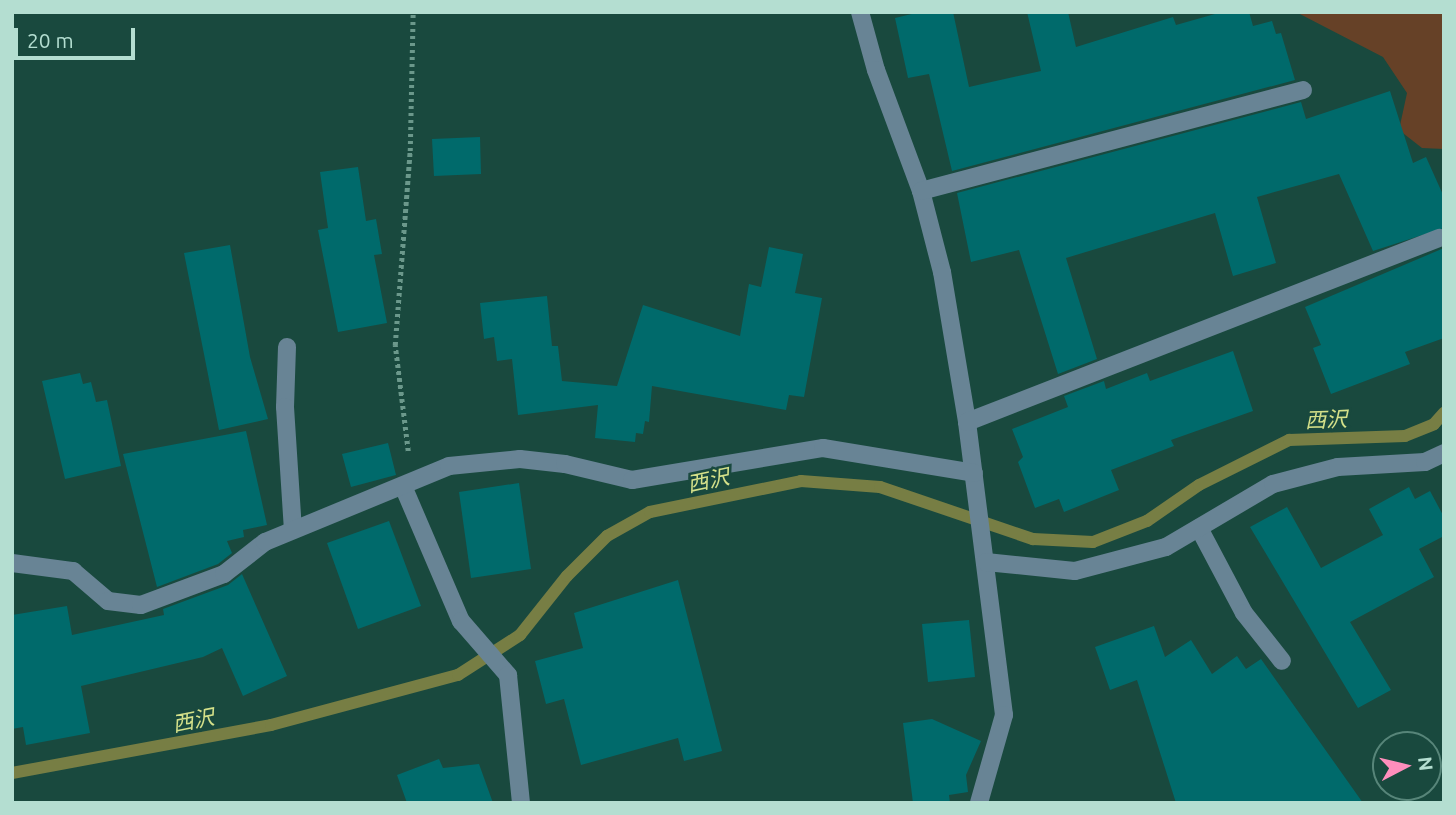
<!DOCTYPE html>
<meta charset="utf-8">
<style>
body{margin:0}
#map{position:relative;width:1456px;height:815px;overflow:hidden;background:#19493e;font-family:Ubuntu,"Noto Sans JP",sans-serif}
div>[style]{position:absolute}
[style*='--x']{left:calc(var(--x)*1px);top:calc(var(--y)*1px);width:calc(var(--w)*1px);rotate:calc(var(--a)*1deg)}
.green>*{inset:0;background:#664127}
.stream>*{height:12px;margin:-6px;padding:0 6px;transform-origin:6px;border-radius:6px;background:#777e44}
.building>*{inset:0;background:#006a6b}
.path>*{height:4.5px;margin-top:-2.25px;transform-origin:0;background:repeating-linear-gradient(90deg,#6b988b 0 3.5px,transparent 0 7px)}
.minor>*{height:18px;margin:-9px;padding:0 9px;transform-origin:9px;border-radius:9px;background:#688495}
span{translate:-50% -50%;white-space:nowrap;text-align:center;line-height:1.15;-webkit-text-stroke:5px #19493e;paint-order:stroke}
.water-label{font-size:21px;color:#d5e18a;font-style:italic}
.frame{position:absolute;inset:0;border:14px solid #b4ded1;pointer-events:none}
.north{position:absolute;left:1372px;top:731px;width:70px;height:70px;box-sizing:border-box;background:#19493e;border:2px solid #578579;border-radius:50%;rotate:83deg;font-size:19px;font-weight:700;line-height:28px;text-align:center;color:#b4ded1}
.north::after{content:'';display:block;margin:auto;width:24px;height:32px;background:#fe8ebc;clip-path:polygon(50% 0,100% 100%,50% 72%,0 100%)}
.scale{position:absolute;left:14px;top:28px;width:121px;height:32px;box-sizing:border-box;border:4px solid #b4ded1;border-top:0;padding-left:9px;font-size:21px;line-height:24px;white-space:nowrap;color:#b4ded1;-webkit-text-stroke:5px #19493e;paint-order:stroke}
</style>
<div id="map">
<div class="green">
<i style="clip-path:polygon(1296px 12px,1444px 12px,1444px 149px,1422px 148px,1399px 130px,1407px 93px,1383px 57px)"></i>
</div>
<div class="stream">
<i style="--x:12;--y:773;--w:263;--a:-10.5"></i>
<i style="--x:271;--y:725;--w:194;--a:-15"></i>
<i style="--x:458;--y:675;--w:74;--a:-32.8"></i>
<i style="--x:520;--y:635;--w:75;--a:-51.5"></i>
<i style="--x:567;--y:576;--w:57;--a:-45"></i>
<i style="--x:607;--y:536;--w:49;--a:-29.2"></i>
<i style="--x:650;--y:512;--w:154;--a:-11.6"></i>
<i style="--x:801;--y:481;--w:79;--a:4.3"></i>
<i style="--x:880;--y:487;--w:162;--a:18.8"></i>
<i style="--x:1033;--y:539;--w:60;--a:2.9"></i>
<i style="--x:1093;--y:542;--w:58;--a:-21.3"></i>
<i style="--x:1147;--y:521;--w:63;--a:-34.7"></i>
<i style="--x:1199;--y:485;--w:101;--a:-26.6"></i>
<i style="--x:1289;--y:440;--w:116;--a:-2"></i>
<i style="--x:1405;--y:436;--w:31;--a:-22"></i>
<i style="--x:1434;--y:424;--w:15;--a:-48"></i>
</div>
<div class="building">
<i style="clip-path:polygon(920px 12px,953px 12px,969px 87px,1041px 71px,1027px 12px,1068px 12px,1076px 47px,1173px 17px,1176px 25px,1222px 12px,1249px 12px,1253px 26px,1272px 21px,1276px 34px,1281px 33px,1295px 80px,952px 171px,929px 74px,908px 78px,895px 18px)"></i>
<i style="clip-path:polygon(1390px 91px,1413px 163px,1426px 157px,1444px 197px,1444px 228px,1373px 251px,1339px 174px,1257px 197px,1276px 263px,1233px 276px,1215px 213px,1066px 258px,1097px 359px,1058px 374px,1019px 250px,971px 262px,957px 193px,1301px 102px,1306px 119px)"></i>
<i style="clip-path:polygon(480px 137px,481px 174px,434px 176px,432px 139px)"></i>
<i style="clip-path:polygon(358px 167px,366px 221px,376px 219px,382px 254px,374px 255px,387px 323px,338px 332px,318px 230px,328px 228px,320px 172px)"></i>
<i style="clip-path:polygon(230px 245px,250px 357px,268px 419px,219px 430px,184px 253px)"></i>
<i style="clip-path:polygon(769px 247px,803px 254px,795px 293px,822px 298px,804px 397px,789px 395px,786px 410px,652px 386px,649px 422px,645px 421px,643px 434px,636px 433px,635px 442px,595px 438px,598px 405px,518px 415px,512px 359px,497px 361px,494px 337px,484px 339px,480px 303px,547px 296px,552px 346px,558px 346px,562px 381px,617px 386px,643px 305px,740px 336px,749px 284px,761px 287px)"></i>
<i style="clip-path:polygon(1444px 248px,1444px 338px,1405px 352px,1410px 364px,1331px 394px,1313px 348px,1321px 345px,1305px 307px)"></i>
<i style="clip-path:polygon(1233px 351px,1253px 411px,1171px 440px,1174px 446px,1111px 470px,1119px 490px,1064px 512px,1059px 499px,1035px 508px,1018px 462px,1023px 457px,1012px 429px,1068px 407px,1064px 396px,1104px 381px,1106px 389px,1147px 373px,1150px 381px)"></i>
<i style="clip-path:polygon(80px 373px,83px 384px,91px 382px,96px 402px,107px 400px,121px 466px,65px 479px,42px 381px)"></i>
<i style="clip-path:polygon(246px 431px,267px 525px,243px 530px,244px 537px,227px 541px,232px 553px,218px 564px,157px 587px,123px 454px)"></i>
<i style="clip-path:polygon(388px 443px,396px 475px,351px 487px,342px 454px)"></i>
<i style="clip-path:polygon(519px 483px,531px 569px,471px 578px,459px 492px)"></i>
<i style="clip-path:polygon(1409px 487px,1415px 499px,1430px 491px,1444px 517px,1444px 536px,1419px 549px,1434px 577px,1350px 622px,1391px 690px,1358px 708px,1250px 527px,1287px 507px,1321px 568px,1383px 535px,1369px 509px)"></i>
<i style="clip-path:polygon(389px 521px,421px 606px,358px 629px,327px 543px)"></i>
<i style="clip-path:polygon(242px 574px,287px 676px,243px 696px,222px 648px,203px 657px,81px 686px,90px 733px,26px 745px,23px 727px,12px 729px,12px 615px,67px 606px,72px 635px,164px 615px,163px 609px,228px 585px)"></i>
<i style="clip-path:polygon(678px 580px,722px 751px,684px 761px,678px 738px,581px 765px,564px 699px,546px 704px,535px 661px,583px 648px,574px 613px)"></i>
<i style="clip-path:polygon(969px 620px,975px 677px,928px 682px,922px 624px)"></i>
<i style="clip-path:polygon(1154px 626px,1165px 657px,1191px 640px,1212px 674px,1237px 656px,1246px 669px,1261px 659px,1363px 803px,1176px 803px,1137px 680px,1110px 690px,1095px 647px)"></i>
<i style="clip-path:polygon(932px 719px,981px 741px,966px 775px,968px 792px,949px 795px,950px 803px,913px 803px,903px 723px)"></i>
<i style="clip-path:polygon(439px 759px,443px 768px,479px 764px,493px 803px,407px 803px,397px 775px)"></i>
</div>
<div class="path">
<i style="--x:408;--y:451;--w:107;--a:-97"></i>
<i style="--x:395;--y:345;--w:195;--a:-85.6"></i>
<i style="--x:410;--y:151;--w:139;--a:-88.8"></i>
</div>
<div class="minor">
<i style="--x:860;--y:12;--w:60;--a:74.6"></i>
<i style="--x:876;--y:70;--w:129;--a:69.6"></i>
<i style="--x:921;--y:191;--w:84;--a:75.5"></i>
<i style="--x:942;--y:272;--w:152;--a:80.5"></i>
<i style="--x:967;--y:422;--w:295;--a:82.8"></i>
<i style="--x:1004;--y:715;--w:91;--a:105.9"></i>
<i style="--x:921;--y:191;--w:395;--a:-14.8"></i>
<i style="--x:287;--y:347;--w:60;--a:91.9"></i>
<i style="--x:285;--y:407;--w:123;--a:86.3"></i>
<i style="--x:967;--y:422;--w:507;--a:-21.3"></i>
<i style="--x:403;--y:486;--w:147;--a:66.8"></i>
<i style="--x:461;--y:621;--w:72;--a:49"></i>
<i style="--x:508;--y:675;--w:129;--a:84.2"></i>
<i style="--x:1199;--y:528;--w:96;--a:62.1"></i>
<i style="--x:1244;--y:613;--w:61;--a:51.6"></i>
<i style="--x:986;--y:562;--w:89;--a:5.8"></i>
<i style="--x:1075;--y:571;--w:94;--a:-14.8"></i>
<i style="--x:1166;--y:547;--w:124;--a:-30.5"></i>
<i style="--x:1273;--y:484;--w:67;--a:-14.7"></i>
<i style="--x:1338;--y:467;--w:87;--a:-3.3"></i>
<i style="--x:1425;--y:462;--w:21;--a:-25"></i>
<i style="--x:12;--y:563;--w:62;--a:7.5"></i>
<i style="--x:73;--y:571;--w:46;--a:40.6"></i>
<i style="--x:108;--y:601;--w:33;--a:7"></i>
<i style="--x:141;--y:605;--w:89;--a:-20.5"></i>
<i style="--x:224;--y:574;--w:52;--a:-38"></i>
<i style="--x:265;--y:542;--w:199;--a:-22.4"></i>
<i style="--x:449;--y:466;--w:71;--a:-5.6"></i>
<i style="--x:520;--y:459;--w:45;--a:6.3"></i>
<i style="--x:565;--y:464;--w:69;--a:13.4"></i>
<i style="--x:632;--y:480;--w:194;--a:-9.5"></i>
<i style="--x:823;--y:448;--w:153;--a:9.4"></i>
</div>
<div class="water-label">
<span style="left:1326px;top:419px;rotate:-2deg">西沢</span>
<span style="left:708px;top:480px;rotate:-12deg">西沢</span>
<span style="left:193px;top:720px;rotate:-11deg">西沢</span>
</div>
<div class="frame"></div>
<div class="north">N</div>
<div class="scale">20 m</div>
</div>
